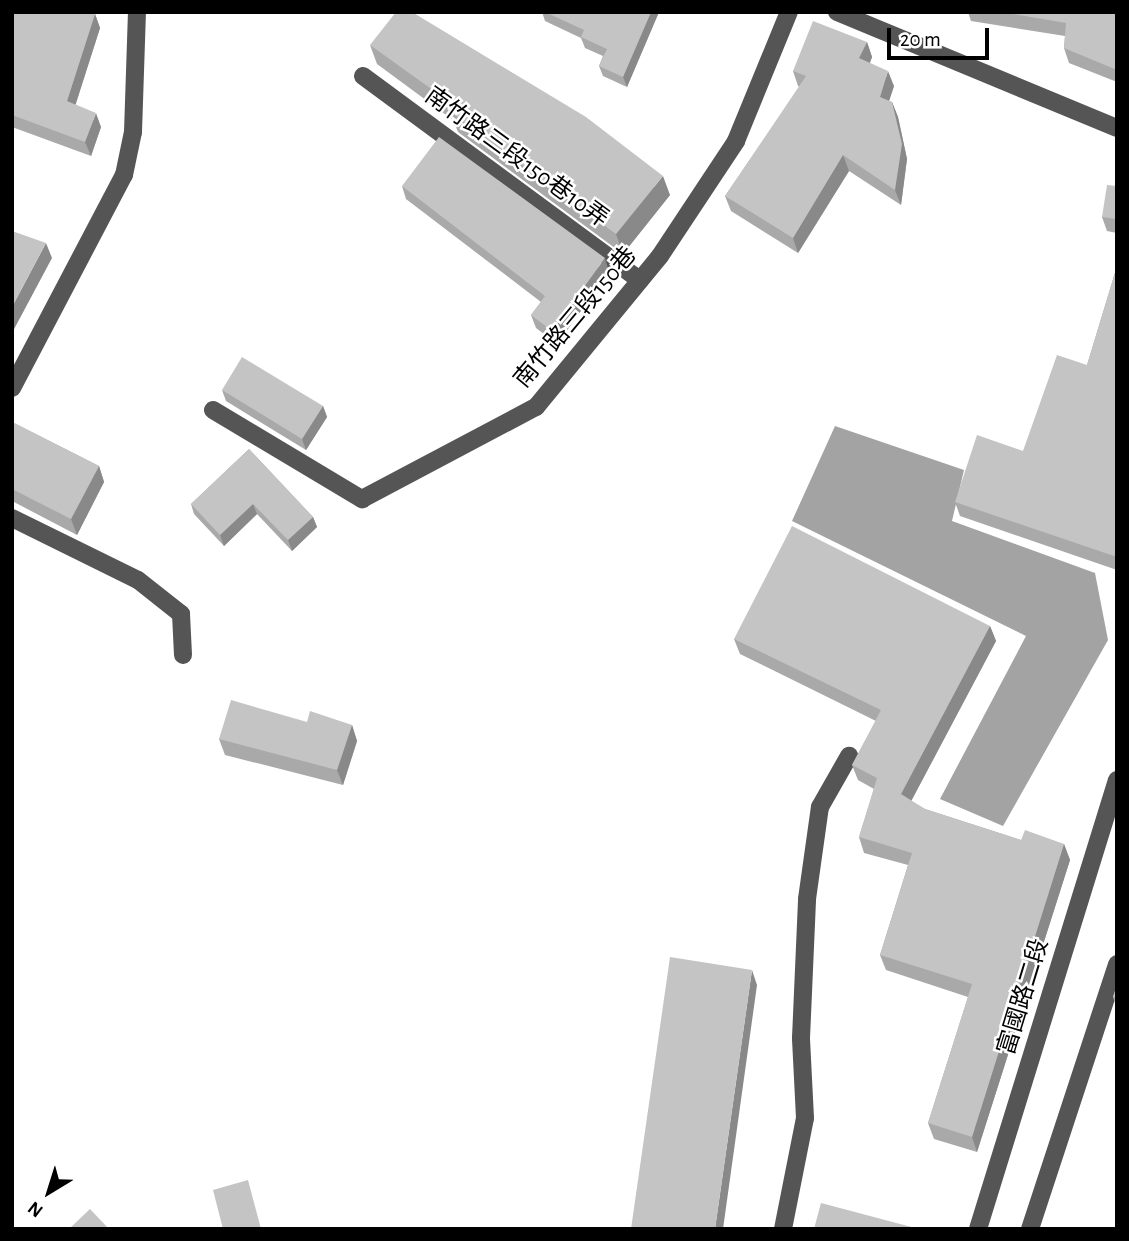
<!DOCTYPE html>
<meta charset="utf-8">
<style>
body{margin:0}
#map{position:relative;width:1129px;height:1241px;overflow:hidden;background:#fff;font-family:"Alegreya Sans","Noto Sans TC",sans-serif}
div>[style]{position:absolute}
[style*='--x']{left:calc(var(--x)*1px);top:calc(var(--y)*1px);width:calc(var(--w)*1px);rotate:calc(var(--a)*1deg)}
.water>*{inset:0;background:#a3a3a3}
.minor>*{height:18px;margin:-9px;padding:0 9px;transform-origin:9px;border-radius:9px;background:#555}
.wall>*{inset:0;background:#a9a9a9}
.shaded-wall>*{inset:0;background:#898989}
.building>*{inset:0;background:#c4c4c4}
span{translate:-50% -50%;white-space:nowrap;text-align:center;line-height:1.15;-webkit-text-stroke:5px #fff;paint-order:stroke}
.street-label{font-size:24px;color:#000}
.frame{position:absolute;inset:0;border:14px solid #000;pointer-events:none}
.north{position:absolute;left:14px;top:1157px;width:70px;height:70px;-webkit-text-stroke:5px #fff;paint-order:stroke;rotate:218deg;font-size:19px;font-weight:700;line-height:28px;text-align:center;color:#000}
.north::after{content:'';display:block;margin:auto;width:24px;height:32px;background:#000;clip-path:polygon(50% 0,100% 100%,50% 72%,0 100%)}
.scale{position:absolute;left:887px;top:28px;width:102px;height:32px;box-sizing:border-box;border:4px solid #000;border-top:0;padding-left:9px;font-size:21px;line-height:24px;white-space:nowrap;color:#000;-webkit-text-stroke:5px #fff;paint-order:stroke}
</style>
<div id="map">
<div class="water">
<i style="clip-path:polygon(835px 426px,964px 470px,952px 521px,1095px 573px,1108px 640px,1003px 826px,940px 799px,1026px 636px,792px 521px)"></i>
</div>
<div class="minor">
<i style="--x:837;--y:12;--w:303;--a:22.5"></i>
<i style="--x:363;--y:76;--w:344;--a:36.4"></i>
<i style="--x:12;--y:388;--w:241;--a:-62.3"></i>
<i style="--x:124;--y:175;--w:44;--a:-78.2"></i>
<i style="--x:133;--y:132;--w:120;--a:-88.1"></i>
<i style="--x:213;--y:410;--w:174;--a:30.9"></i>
<i style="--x:362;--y:499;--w:197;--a:-27.9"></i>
<i style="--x:536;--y:407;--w:195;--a:-50.6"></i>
<i style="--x:660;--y:256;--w:138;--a:-56.5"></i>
<i style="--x:736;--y:141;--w:139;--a:-67.7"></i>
<i style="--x:12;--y:518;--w:140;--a:26.2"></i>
<i style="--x:138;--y:580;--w:55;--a:38.3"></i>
<i style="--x:181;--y:614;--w:41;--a:87.2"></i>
<i style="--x:783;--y:1229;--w:113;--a:-78.8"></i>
<i style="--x:805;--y:1118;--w:80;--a:-92.9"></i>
<i style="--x:801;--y:1038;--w:139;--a:-87.5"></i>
<i style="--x:807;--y:899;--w:93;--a:-82"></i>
<i style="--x:820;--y:807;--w:59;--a:-60.4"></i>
<i style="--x:978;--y:1229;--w:470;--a:-72.8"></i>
<i style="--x:1030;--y:1229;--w:279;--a:-71.8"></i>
</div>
<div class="wall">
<i style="clip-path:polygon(12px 12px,95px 14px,100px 28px,75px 105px,101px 127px,91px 156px,12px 127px)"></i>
<i style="clip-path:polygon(542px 12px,659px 12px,627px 87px,603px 76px,599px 66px,603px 56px,585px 48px,581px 38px,545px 21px)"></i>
<i style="clip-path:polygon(968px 12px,1117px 12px,1117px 82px,1069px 63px,1064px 48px,1065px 36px,971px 21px)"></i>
<i style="clip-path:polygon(867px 42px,872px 57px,870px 63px,894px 86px,889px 101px,892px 102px,898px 117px,907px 159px,901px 205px,849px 171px,798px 253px,731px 211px,725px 196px,800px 87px,798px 86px,793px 71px)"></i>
<i style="clip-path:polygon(370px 45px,670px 195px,623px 254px,458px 132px,453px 120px,377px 64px)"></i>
<i style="clip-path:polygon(402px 186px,609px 272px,557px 344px,536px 328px,531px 315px,541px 302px,406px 199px)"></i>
<i style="clip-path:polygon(1117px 186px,1117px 233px,1107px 231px,1102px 217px)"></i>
<i style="clip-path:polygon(1117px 266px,1117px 570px,960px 516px,955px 502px,1023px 451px,1087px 365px)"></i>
<i style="clip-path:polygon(222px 390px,323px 406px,327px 417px,306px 450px,226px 401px)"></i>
<i style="clip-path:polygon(12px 422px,99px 466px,104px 482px,77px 535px,12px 501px)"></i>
<i style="clip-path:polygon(249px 449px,313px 517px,317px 527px,292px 551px,257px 514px,224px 546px,194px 514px,191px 504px)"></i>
<i style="clip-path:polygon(990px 626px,996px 641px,911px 801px,925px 809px,1021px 840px,1064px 844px,1070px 860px,977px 1152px,934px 1139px,928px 1123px,968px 997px,886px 970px,880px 955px,908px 865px,864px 853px,859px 837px,874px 789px,858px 780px,852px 765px,876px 721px,740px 654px,734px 639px)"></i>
<i style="clip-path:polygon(307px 722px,352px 725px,357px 741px,343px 785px,225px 755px,219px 739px)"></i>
<i style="clip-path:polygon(1117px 985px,1117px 1009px,1113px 997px)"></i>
</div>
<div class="shaded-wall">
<i style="clip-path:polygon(651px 12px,659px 12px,627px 87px,623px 77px)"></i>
<i style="clip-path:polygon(95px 14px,100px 28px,72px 116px,67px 101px)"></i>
<i style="clip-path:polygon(867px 42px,872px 57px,865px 74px,859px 58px)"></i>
<i style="clip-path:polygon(888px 71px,894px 86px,885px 113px,880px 97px)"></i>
<i style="clip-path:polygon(892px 102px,898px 117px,907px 159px,901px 205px,895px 190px)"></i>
<i style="clip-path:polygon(96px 113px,101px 127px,91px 156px,85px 142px)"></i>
<i style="clip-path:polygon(843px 155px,849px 171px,798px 253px,793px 238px)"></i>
<i style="clip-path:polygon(663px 176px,670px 195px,623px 254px,616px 234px)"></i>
<i style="clip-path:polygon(46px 243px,52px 258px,12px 333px,12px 307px)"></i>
<i style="clip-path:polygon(605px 258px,609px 272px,557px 344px,552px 331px)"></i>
<i style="clip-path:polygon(323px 406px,327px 417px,306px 450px,302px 439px)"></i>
<i style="clip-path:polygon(99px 466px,104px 482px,77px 535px,71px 519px)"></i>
<i style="clip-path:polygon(253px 504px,257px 514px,224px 546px,220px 535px)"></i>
<i style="clip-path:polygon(313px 517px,317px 527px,292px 551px,288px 540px)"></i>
<i style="clip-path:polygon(990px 626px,996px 641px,907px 809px,901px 794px)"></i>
<i style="clip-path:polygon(352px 725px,357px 741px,343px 785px,337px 770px)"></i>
<i style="clip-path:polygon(1064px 844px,1070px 860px,977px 1152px,972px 1137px)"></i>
<i style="clip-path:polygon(752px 970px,757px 985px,723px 1229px,715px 1229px)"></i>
</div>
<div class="building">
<i style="clip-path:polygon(12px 12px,91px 12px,95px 14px,67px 101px,96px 113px,85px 142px,12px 115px)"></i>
<i style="clip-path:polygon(396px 12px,412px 12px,586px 117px,663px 176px,616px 234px,451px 112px,455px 106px,370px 45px)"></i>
<i style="clip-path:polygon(545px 12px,651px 12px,623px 77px,599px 66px,607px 49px,581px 37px,584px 30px)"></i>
<i style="clip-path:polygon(1002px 12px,1117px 12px,1117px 70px,1064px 48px,1066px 23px)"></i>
<i style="clip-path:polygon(813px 21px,867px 42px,859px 58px,888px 71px,880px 97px,892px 102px,902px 144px,895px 190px,843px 155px,793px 238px,725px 196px,806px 76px,793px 71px)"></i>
<i style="clip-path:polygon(439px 137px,605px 258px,552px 331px,531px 315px,545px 296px,402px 186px)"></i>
<i style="clip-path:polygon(1107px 185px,1117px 186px,1117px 219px,1102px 217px)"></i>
<i style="clip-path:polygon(12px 231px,46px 243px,12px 307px)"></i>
<i style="clip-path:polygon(1117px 266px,1117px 557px,955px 502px,977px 435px,1023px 451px,1057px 355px,1087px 365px)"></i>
<i style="clip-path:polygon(242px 357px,323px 406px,302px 439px,222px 390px)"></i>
<i style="clip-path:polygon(12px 422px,99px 466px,71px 519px,12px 489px)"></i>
<i style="clip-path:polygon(249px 449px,313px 517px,288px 540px,253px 504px,220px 535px,191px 504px)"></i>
<i style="clip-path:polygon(792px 526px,990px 626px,901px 794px,925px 809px,1021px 840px,1025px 830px,1064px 844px,972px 1137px,928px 1123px,972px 984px,880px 955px,912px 853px,859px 837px,877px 778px,852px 765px,881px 710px,734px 639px)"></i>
<i style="clip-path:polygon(231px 700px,307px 722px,310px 711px,352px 725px,337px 770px,219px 739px)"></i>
<i style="clip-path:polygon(670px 957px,752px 970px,715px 1229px,631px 1229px)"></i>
<i style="clip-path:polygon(1117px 985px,1117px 998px,1113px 997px)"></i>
<i style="clip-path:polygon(248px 1180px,261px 1229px,223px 1229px,213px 1190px)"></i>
<i style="clip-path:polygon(821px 1203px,919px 1229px,814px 1229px)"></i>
<i style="clip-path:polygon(90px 1209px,109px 1229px,69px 1229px)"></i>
</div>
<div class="street-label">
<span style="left:516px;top:158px;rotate:36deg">南竹路三段150巷10弄</span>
<span style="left:576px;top:318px;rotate:-50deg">南竹路三段150巷</span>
<span style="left:1024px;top:997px;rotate:-73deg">富國路二段</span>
</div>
<div class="frame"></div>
<div class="north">N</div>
<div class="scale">20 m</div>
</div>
